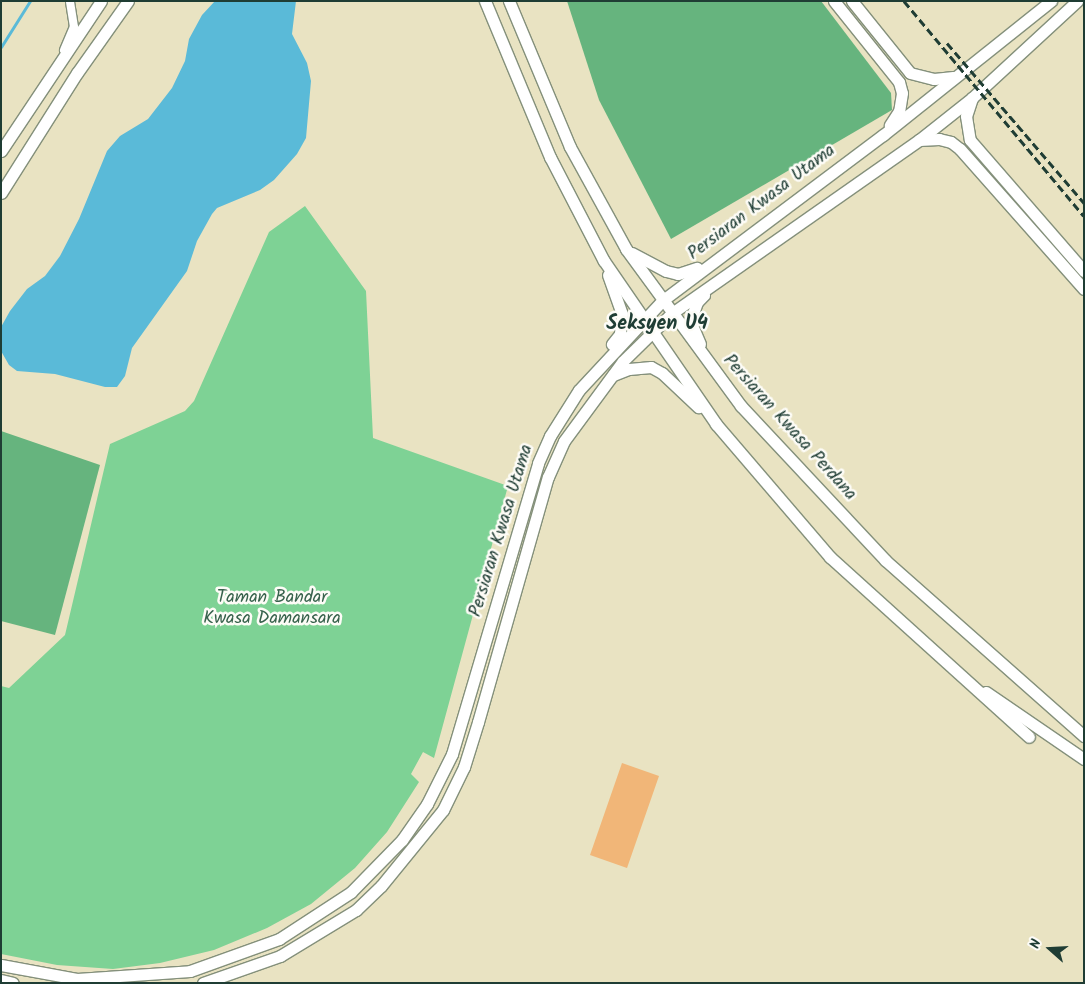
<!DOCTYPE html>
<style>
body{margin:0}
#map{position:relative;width:1085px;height:984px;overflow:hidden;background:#e9e3c2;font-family:Kalam,sans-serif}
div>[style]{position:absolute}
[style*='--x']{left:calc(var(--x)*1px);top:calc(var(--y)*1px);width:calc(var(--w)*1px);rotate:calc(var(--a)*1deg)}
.green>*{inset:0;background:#7ed295}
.forest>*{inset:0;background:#66b47e}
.water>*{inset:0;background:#5abad8}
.stream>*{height:3px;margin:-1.5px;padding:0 1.5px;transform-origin:1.5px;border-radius:1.5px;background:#5abad8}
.building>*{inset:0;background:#f1b678}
.roads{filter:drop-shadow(1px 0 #84907b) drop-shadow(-1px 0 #84907b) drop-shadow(0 1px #84907b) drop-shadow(0 -1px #84907b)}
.street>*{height:8px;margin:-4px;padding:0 4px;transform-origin:4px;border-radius:4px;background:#fff}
.secondary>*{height:11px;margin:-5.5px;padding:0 5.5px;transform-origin:5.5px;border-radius:5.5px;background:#fff}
.rail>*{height:3px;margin-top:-1.5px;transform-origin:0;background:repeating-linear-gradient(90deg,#1f3d34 0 8px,transparent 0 12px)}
span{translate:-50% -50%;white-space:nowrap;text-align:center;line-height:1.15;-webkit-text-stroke:5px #fdfcf7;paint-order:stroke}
.street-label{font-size:18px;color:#1f3d34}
.park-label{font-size:18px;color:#37624c}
.quarter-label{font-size:20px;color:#1f3d34;font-weight:700}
.frame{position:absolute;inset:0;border:2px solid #1f3d34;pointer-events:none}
.north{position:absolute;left:1025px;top:924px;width:50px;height:50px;-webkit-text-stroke:4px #fdfcf7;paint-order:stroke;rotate:289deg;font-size:14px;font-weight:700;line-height:20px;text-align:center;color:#1f3d34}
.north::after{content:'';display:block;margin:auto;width:18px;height:22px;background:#1f3d34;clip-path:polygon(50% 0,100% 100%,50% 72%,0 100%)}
</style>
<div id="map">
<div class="green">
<i style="clip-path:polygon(305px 206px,366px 291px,373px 438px,508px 486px,434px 758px,423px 752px,411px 774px,419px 782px,387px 832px,355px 868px,311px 904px,267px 928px,214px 950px,160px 963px,113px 969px,57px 965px,1px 954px,1px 686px,9px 688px,65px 635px,110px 444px,185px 411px,194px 401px,269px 232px)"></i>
</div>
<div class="forest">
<i style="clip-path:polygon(567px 1px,821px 1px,891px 93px,892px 110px,671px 239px,599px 100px)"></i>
<i style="clip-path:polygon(1px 431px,100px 465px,55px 635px,1px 621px)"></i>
</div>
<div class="water">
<i style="clip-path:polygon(215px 1px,296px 1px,292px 34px,307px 63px,311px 81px,306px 138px,297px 154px,274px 180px,260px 190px,217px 208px,212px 214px,197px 241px,187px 271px,132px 348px,125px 376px,117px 387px,105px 387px,55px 374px,17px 371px,9px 365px,1px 351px,1px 327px,10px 311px,27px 289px,45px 276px,60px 256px,79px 219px,107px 151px,120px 136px,148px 119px,172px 88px,185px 61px,189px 39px,202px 15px)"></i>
</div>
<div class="stream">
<i style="--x:1;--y:47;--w:54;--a:-57.8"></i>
</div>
<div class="building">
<i style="clip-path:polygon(622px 763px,659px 776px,627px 868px,590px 855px)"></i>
</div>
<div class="roads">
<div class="street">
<i style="--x:64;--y:50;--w:25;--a:-67"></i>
<i style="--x:74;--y:27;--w:26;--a:-99"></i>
</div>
<div class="secondary">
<i style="--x:485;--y:1;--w:169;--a:67.4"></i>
<i style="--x:550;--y:157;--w:117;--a:62.6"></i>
<i style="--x:604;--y:261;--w:198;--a:55.5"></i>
<i style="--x:716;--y:424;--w:175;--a:49.4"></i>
<i style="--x:830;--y:557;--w:268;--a:42.1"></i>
<i style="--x:509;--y:1;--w:158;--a:67.3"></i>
<i style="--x:570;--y:147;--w:116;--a:61.2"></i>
<i style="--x:626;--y:249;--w:195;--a:53.8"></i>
<i style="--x:741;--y:406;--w:211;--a:46.9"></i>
<i style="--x:885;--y:560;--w:266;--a:41.5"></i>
<i style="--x:834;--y:1;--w:104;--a:51.3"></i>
<i style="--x:899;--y:82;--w:11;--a:75"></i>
<i style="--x:902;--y:93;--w:18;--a:99"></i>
<i style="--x:899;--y:111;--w:17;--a:123"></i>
<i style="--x:852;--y:1;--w:92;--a:51.1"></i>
<i style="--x:910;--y:73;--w:25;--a:14"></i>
<i style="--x:934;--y:79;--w:19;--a:-6"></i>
<i style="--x:972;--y:98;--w:19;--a:108"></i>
<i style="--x:966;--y:116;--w:24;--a:81"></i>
<i style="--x:970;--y:140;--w:174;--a:49"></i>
<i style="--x:919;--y:140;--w:20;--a:-3"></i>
<i style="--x:939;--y:139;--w:12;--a:14"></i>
<i style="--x:951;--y:142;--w:11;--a:38"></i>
<i style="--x:960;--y:149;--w:187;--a:48.5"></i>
<i style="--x:1;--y:151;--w:180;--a:-56.3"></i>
<i style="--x:1;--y:193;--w:142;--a:-57.7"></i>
<i style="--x:77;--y:73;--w:88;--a:-54.7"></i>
<i style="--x:632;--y:253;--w:38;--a:28"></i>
<i style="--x:666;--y:271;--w:12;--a:14"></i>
<i style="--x:678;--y:274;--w:20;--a:-18"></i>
<i style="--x:608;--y:275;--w:41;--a:70.3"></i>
<i style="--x:622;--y:314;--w:20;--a:96"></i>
<i style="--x:620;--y:334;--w:13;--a:129"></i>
<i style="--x:700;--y:344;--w:21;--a:-113"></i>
<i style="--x:692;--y:325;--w:9;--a:-90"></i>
<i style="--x:692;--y:316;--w:15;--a:-70"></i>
<i style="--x:697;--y:302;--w:10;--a:-45"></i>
<i style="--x:613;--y:375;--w:17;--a:-21"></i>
<i style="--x:629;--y:369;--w:22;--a:-5"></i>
<i style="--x:651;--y:367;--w:13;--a:29"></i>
<i style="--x:662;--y:373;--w:50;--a:43.4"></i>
<i style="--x:986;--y:692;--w:119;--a:34.4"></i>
<i style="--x:1;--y:965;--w:77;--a:10.4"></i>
<i style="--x:77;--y:979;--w:113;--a:-4"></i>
<i style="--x:190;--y:971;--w:95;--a:-19.8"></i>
<i style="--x:279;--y:939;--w:86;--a:-33.1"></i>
<i style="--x:351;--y:892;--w:73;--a:-45.6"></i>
<i style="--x:402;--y:840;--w:44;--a:-55.2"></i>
<i style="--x:427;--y:804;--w:56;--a:-63.4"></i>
<i style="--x:452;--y:754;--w:303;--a:-73.5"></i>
<i style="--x:538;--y:463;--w:30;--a:-66"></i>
<i style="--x:550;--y:436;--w:54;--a:-57.8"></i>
<i style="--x:579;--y:390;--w:123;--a:-47"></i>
<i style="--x:663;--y:300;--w:275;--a:-36.9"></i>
<i style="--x:883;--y:135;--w:215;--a:-38.6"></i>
<i style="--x:1;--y:980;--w:12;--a:14"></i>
<i style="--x:203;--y:983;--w:82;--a:-19.3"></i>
<i style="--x:280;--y:956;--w:89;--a:-31.2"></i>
<i style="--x:356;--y:910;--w:35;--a:-44"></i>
<i style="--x:381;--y:886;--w:98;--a:-50.8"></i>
<i style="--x:443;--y:810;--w:48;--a:-64"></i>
<i style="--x:464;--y:767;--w:47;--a:-72.7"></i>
<i style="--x:478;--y:722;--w:255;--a:-74.1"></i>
<i style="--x:548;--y:477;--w:39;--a:-66"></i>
<i style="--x:564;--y:441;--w:99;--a:-53.6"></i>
<i style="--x:623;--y:361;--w:69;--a:-44.4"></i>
<i style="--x:672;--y:313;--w:302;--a:-35"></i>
<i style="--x:919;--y:140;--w:68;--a:-38.4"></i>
<i style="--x:972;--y:98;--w:143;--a:-42.7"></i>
</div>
</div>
<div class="rail">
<i style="--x:904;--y:1;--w:280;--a:50.1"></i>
<i style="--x:947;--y:43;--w:211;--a:49.4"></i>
</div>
<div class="street-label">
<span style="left:762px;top:203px;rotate:-37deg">Persiaran Kwasa Utama</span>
<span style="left:789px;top:428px;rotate:48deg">Persiaran Kwasa Perdana</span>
<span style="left:502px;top:531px;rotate:-73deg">Persiaran Kwasa Utama</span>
</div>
<div class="park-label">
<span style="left:272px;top:609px">Taman Bandar<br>Kwasa Damansara</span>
</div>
<div class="quarter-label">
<span style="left:657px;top:324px">Seksyen U4</span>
</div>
<div class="frame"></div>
<div class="north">N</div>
</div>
